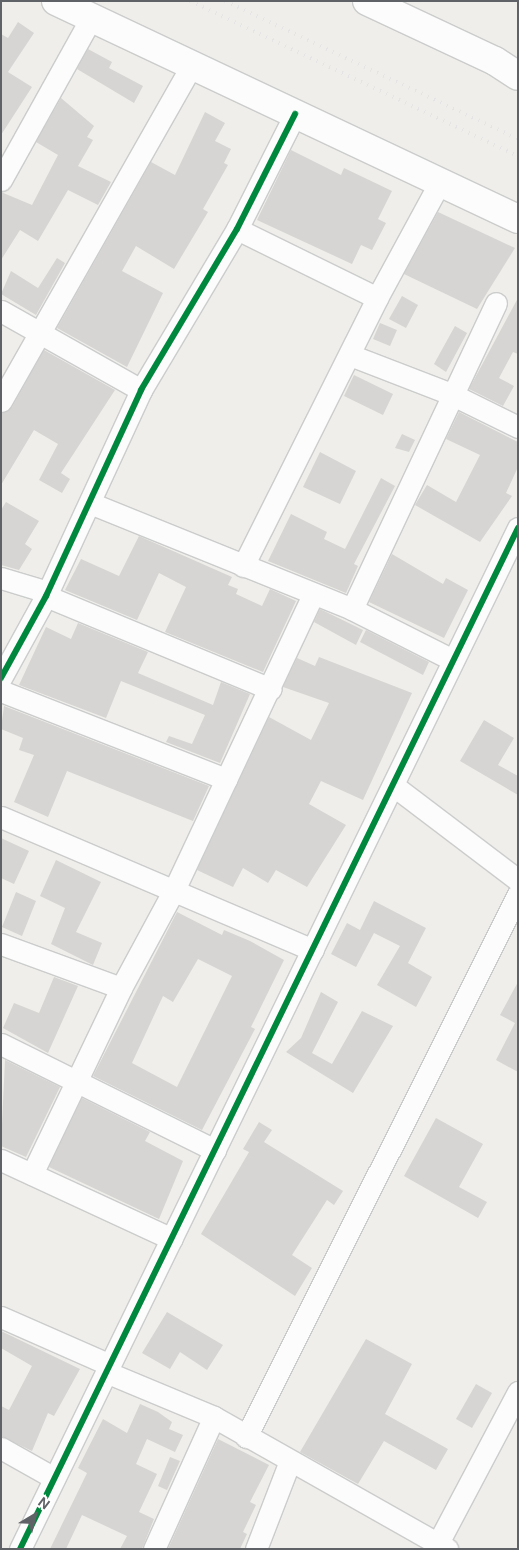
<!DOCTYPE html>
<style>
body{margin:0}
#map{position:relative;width:519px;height:1550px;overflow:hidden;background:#efeeea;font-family:"DM Sans",sans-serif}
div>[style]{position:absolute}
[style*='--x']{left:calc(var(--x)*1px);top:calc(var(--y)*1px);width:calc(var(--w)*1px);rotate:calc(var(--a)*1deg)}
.building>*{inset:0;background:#d6d5d3}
.roads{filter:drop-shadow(1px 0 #cbcccc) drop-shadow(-1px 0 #cbcccc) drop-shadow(0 1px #cbcccc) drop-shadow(0 -1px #cbcccc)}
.street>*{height:21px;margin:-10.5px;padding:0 10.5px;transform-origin:10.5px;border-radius:10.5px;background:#fdfcfc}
.secondary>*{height:28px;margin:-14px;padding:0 14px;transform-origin:14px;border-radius:14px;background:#fdfcfc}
.rail>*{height:4px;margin-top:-2px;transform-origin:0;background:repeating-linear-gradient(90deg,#e4e4e4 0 1px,transparent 0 7px)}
.cycleway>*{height:6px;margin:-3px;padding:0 3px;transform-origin:3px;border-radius:3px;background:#00873e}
span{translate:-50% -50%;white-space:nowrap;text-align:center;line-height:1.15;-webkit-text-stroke:5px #fff;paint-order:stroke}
.frame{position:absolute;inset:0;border:2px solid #5f6368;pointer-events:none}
.north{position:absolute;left:10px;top:1490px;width:50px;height:50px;-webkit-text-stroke:4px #fff;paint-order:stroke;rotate:37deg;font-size:14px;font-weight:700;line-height:20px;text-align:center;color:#5f6368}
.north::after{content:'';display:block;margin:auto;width:18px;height:22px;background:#5f6368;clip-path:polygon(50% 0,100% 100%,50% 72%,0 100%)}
</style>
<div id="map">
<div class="building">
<i style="clip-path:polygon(18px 22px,34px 33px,8px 72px,32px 87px,1px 135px,1px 34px,8px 38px)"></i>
<i style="clip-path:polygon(88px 49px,112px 62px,109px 68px,143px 86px,134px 103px,77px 69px)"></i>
<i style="clip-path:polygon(61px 98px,94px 126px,87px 137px,93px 140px,78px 166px,111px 182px,98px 205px,68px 190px,38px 241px,20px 230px,1px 260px,1px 192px,32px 205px,58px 155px,36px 142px)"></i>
<i style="clip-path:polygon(205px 112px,225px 123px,215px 141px,231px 149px,224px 163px,228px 165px,203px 209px,208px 212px,174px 269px,136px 246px,122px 271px,163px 293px,127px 367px,57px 328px,151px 162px,175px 175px)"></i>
<i style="clip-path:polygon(291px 150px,341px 175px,344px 168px,392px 191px,378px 219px,386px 223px,372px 250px,361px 245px,352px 264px,257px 220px)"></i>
<i style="clip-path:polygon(438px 212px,515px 248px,477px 309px,404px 274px)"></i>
<i style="clip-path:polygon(57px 258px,65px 263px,36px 315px,1px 294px,11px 271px,38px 288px)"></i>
<i style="clip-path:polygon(402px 296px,418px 305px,406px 328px,389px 319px)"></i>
<i style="clip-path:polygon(518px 298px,518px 354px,513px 352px,499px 378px,514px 386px,503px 406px,469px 389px)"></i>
<i style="clip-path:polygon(380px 323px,397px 330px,390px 346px,373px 339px)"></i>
<i style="clip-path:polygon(455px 326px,467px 333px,446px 372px,434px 364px)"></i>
<i style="clip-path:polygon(44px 350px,115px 390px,61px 473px,70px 479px,62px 493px,39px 480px,58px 444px,34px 430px,1px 485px,1px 413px,12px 407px)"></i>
<i style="clip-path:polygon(354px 375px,393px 394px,383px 415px,344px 396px)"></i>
<i style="clip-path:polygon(459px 412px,518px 442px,518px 467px,506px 493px,512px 496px,480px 542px,415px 505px,427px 485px,456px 502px,480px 455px,446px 439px)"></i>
<i style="clip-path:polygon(402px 434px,415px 440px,409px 452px,395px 448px)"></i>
<i style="clip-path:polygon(320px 452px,356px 471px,340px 504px,303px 487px)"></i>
<i style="clip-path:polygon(381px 478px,395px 486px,354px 564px,358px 566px,346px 593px,268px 561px,291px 514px,327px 532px,324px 539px,345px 549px)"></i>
<i style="clip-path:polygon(6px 502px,39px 521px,25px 544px,32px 549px,19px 570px,1px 565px,1px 510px)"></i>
<i style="clip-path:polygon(139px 536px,232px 577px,228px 585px,238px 589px,236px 594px,262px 606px,270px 589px,296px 601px,263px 672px,165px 632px,186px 587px,159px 573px,137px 620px,65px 590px,81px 559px,119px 576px)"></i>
<i style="clip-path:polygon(392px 554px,443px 584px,446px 578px,468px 590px,444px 638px,369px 602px)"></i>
<i style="clip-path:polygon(320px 609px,363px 630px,356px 645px,314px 622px)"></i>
<i style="clip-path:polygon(78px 623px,148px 652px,138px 673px,213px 705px,221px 682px,250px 694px,220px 763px,166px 742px,169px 736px,192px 744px,205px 715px,121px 681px,106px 718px,19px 685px,46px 627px,71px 639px)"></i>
<i style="clip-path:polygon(366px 630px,429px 662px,423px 675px,360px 642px)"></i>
<i style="clip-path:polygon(319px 657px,412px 693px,363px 800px,321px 781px,309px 804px,346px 825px,307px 887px,276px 870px,268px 883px,243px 868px,233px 887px,197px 870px,269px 717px,311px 740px,329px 703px,283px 687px,297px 658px,315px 666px)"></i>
<i style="clip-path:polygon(4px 706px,209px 786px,193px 821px,67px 771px,48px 817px,14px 802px,34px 755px,19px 750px,23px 738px,1px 729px)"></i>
<i style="clip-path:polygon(484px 720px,514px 738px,498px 765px,518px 776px,518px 795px,460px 761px)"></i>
<i style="clip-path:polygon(1px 838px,29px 851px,14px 884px,1px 878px)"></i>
<i style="clip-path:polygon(56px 860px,101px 882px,76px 932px,102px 943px,93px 965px,51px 944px,65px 908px,40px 896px)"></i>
<i style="clip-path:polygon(16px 892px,36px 901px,22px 936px,2px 927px)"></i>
<i style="clip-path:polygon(374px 901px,426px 928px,408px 963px,432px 977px,416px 1007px,377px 985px,400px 946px,374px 933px,356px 967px,331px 954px,347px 923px,360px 930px)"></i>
<i style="clip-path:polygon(evenodd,177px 912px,222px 935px,224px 930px,250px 941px,284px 960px,251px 1027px,255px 1029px,202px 1130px,93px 1076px,177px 912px,198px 959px,232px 976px,177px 1087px,132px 1063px,163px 996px,173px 1002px,198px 959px)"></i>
<i style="clip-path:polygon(54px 977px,78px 986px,48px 1053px,3px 1028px,14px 1003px,39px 1013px)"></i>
<i style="clip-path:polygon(518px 982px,518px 1072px,496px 1060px,515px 1023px,500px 1015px)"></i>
<i style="clip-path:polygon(321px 992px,338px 1002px,312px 1053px,332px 1064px,362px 1011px,393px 1026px,353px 1093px,286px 1052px,301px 1038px)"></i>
<i style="clip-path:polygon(5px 1060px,60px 1087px,26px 1157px,1px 1146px)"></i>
<i style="clip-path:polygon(82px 1098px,150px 1132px,145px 1141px,183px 1161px,159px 1219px,49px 1167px)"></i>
<i style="clip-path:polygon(436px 1118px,483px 1144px,459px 1187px,487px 1202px,478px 1218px,404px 1176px)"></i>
<i style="clip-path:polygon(259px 1122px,272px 1130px,264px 1142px,343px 1191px,334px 1205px,327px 1200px,292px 1255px,312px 1268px,295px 1296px,201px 1234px,249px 1152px,243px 1149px)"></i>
<i style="clip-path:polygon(167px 1312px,223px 1345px,207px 1370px,180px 1352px,170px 1369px,142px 1353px)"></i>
<i style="clip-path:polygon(1px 1331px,80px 1369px,54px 1416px,48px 1413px,32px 1451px,1px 1436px,1px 1406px,9px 1410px,32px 1366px,1px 1348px)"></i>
<i style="clip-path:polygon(366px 1339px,412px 1364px,385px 1414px,448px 1449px,436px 1470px,384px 1441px,358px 1484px,300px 1452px)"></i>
<i style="clip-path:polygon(476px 1384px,492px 1393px,472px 1428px,456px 1419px)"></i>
<i style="clip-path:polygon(140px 1404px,158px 1412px,172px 1422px,169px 1429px,183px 1435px,175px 1452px,147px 1439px,136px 1464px,157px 1474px,139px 1512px,154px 1519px,142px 1549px,120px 1549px,127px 1536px,82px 1515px,66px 1549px,50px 1549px,87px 1473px,78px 1468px,103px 1419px,127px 1433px)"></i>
<i style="clip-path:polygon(218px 1439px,269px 1465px,250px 1502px,256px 1505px,243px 1532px,247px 1534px,240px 1549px,168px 1549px)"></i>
<i style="clip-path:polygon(170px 1457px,180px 1461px,167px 1490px,158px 1486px)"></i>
</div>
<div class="roads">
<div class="street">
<i style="--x:1;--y:180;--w:185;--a:-60.9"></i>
<i style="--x:237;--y:229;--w:156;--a:26.2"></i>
<i style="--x:1;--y:311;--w:161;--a:29.4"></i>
<i style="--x:350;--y:355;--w:108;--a:21.1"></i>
<i style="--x:451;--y:394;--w:75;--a:26.2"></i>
<i style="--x:1;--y:401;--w:386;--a:-60.4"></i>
<i style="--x:90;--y:503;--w:283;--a:22"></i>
<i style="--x:352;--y:609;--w:111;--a:26.8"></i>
<i style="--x:243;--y:566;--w:300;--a:-63.4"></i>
<i style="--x:377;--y:298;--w:132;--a:-61.5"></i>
<i style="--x:1;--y:578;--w:42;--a:16.7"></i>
<i style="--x:41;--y:590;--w:8;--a:50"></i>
<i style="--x:46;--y:596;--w:243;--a:22.5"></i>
<i style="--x:352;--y:609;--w:338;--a:-64.8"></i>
<i style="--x:1;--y:678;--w:94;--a:-61.2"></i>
<i style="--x:46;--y:596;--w:227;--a:-65.2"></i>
<i style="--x:141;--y:390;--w:187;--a:-59.2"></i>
<i style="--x:237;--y:229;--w:129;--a:-63.2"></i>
<i style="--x:1;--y:691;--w:242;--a:21.4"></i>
<i style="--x:394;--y:786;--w:156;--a:37.2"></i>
<i style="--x:1;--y:817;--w:339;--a:23.1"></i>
<i style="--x:1;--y:944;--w:128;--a:20.1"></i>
<i style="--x:121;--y:988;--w:111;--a:-61.6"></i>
<i style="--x:174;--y:890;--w:327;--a:-64.8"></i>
<i style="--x:1;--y:1044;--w:239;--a:26.4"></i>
<i style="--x:1;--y:1160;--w:188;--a:24.8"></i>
<i style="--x:32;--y:1174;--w:206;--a:-64.4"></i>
<i style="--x:1;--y:1317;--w:117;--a:23.7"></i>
<i style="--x:108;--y:1364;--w:8;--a:104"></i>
<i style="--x:106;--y:1372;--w:117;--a:22.6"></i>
<i style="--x:214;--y:1417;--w:268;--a:29.5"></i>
<i style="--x:246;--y:1437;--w:607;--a:-63.39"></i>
<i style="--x:1;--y:1448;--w:61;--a:29.5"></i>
<i style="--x:438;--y:1543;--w:171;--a:-62.1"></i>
<i style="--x:20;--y:1549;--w:1136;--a:-64"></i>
<i style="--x:154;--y:1549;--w:145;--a:-65.6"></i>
<i style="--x:256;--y:1549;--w:94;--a:-68.9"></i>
</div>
<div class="secondary">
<i style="--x:56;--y:1;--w:511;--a:25.26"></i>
<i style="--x:367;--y:1;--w:141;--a:25.1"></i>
<i style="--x:495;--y:61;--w:27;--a:33"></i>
</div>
</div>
<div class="rail">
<i style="--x:190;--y:1;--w:363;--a:25.3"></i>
<i style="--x:225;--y:1;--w:324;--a:25.2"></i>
</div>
<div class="cycleway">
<i style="--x:1;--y:678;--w:94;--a:-61.2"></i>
<i style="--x:46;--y:596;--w:227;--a:-65.2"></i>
<i style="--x:141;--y:390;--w:187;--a:-59.2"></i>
<i style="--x:237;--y:229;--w:129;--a:-63.2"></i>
<i style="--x:20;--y:1549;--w:1136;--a:-64"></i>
</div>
<div class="frame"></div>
<div class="north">N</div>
</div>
